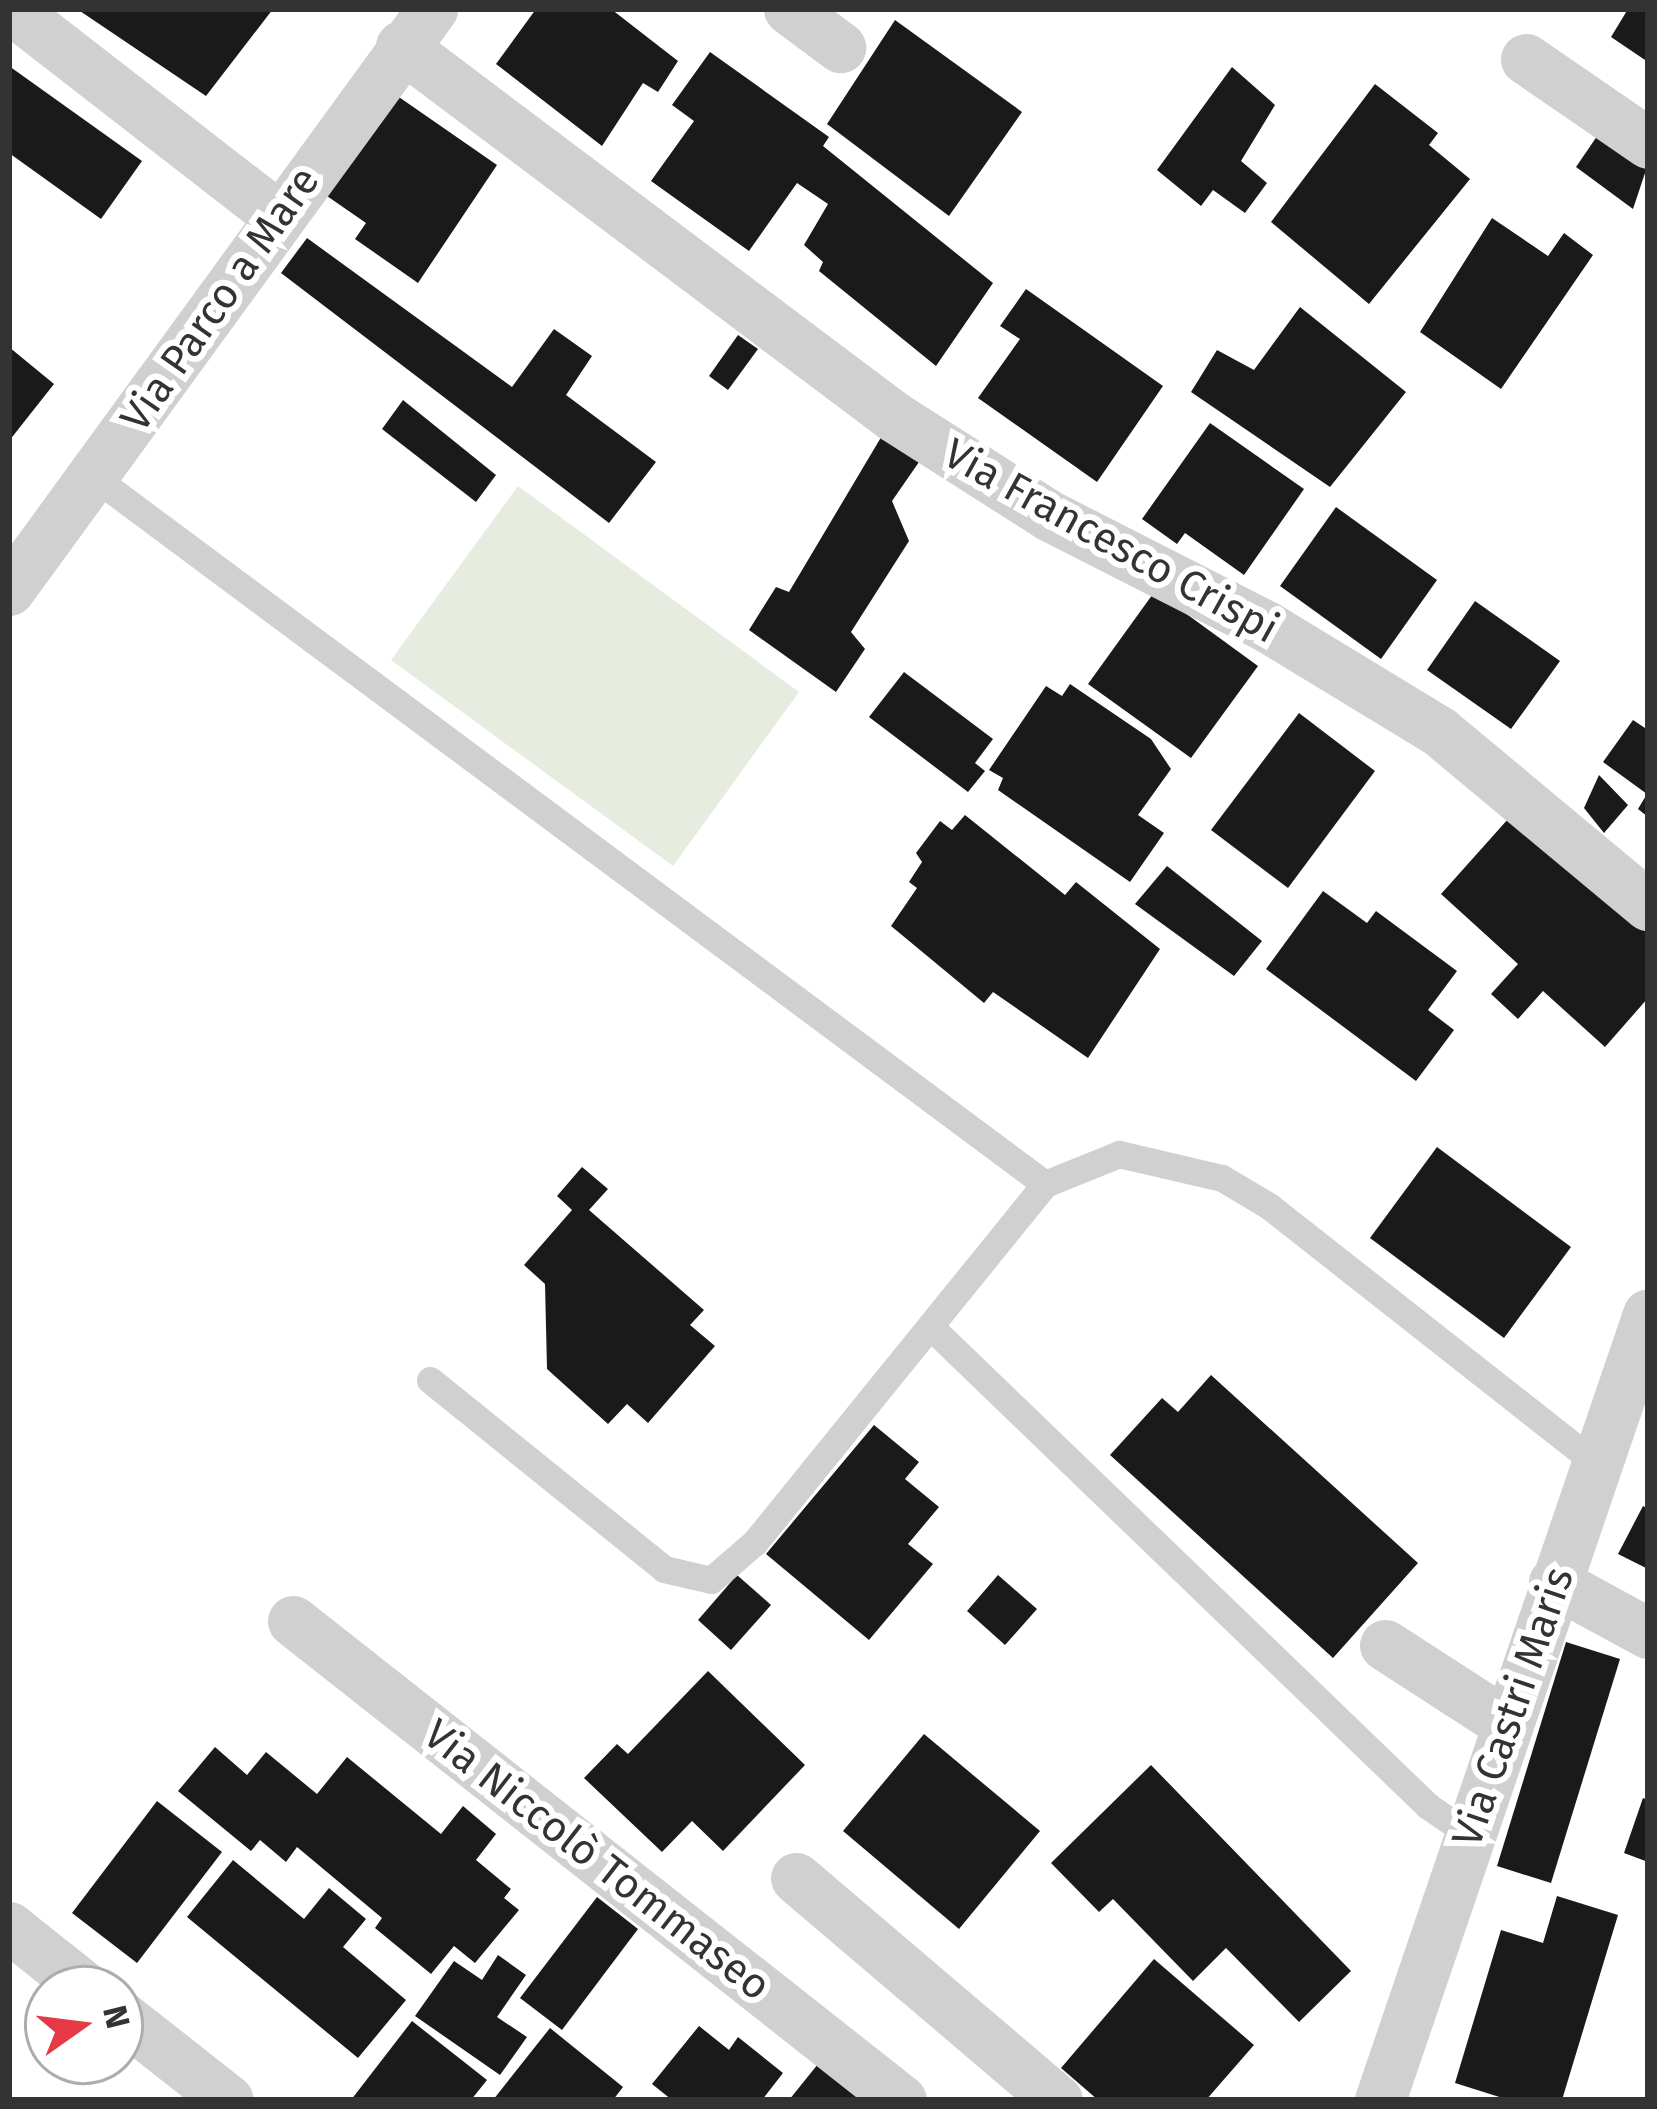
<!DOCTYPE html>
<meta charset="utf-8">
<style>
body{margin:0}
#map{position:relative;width:1657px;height:2109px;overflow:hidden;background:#fff;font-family:"Fira Sans",sans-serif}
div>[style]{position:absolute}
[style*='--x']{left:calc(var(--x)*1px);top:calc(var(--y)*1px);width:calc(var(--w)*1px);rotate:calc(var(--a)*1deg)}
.green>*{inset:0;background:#e6ecdf}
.building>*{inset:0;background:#1a1a1a}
.lane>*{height:27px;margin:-13.5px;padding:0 13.5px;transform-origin:13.5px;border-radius:13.5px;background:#d0d0d0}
.street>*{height:51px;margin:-25.5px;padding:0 25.5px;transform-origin:25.5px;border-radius:25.5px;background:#d0d0d0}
span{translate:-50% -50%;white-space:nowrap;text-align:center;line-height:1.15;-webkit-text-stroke:12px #fff;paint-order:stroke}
.street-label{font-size:42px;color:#333}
.frame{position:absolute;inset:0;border:12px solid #333;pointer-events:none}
.north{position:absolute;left:24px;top:1965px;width:120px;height:120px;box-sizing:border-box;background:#fff;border:3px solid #adadad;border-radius:50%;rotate:76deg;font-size:33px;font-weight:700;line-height:48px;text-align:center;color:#333}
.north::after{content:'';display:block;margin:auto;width:42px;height:54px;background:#e63946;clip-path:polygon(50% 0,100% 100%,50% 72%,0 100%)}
</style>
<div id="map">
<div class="green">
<i style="clip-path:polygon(518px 486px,799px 692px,673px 866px,391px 660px)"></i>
</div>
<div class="building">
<i style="clip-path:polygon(77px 9px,273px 9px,206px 96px)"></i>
<i style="clip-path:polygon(536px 9px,611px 9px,678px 61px,658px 92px,643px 83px,602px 146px,496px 64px)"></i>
<i style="clip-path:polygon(1628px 9px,1648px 9px,1648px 62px,1611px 37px)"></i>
<i style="clip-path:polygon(895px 20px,1022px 112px,949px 216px,827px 124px)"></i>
<i style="clip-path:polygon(710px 52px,829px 137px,823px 146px,993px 283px,936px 366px,819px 271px,823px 262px,804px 245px,828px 204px,797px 183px,749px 251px,651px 181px,694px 121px,672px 105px)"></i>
<i style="clip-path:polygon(9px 66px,142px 161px,101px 219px,9px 153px)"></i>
<i style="clip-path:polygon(1232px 67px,1275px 105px,1241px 161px,1267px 183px,1245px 213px,1213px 190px,1201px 206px,1157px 170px)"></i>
<i style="clip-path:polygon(1375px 84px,1438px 133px,1429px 145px,1470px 179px,1369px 304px,1271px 222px)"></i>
<i style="clip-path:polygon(396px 95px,497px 165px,418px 283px,355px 239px,366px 223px,327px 196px)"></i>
<i style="clip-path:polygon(1604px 126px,1648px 164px,1633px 209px,1576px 167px)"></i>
<i style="clip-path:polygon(1492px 218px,1548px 256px,1564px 233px,1593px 255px,1501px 389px,1420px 332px)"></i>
<i style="clip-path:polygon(307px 238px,512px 387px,554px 329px,592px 356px,566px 395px,656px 462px,609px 523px,281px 273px)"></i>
<i style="clip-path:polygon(1026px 289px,1163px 386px,1097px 482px,978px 398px,1020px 339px,1000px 326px)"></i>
<i style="clip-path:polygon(1300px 307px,1406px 392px,1330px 487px,1191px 392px,1217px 350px,1254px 370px)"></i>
<i style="clip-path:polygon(738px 335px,758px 349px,728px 390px,709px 376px)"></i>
<i style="clip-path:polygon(9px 347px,54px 384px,9px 441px)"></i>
<i style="clip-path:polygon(403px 400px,496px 475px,476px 502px,382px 429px)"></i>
<i style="clip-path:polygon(1210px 423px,1304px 489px,1244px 575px,1185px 533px,1177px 544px,1142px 519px)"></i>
<i style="clip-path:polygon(883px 434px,919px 462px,892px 501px,909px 541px,851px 632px,865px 649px,836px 692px,749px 630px,776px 587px,789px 592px)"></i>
<i style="clip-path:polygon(1336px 507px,1437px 580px,1381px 659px,1280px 586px)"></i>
<i style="clip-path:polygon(1155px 591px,1258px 666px,1191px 758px,1088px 684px)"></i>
<i style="clip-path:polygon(1475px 601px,1560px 661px,1511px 729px,1427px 670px)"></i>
<i style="clip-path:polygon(904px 672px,993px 739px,975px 763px,985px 771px,968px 792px,869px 717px)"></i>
<i style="clip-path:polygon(1070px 684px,1151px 739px,1171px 769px,1138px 815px,1164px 833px,1130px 882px,998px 790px,1003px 778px,989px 770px,1046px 686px,1062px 696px)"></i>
<i style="clip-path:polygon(1299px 713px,1375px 771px,1288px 888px,1211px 830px)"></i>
<i style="clip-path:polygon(1633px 720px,1648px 730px,1648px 817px,1638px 809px,1647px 794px,1603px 762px)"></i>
<i style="clip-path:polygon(1599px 775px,1628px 805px,1604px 833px,1584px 808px)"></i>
<i style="clip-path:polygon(1517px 809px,1648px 927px,1648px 998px,1605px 1047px,1543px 991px,1518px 1019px,1491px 994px,1518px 964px,1441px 894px)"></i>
<i style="clip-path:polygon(965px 815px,1065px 895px,1076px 882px,1160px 949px,1088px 1058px,993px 992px,984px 1003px,891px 926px,917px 888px,909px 882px,922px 862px,916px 853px,940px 821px,952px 830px)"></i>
<i style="clip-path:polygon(1167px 866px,1262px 941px,1234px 976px,1135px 904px)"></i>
<i style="clip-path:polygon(1323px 891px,1367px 923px,1376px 911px,1457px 971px,1428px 1010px,1454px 1030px,1416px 1081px,1266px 969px)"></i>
<i style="clip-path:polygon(1437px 1147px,1571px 1247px,1504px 1338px,1370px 1238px)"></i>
<i style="clip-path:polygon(582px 1167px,608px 1189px,589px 1210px,704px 1310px,690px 1325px,715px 1346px,648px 1423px,627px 1404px,608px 1424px,547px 1369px,545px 1284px,524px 1265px,572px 1210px,557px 1196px)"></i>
<i style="clip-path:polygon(1211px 1375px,1418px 1563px,1333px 1658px,1110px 1455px,1162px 1398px,1178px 1412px)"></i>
<i style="clip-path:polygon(874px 1425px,919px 1462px,905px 1479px,939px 1507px,908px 1544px,933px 1564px,869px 1640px,766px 1554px)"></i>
<i style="clip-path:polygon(1643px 1506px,1648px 1509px,1648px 1569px,1618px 1554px)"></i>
<i style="clip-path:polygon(737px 1575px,771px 1605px,731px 1650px,698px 1620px)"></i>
<i style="clip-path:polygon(998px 1575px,1037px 1609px,1005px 1645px,967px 1611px)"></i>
<i style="clip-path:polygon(1566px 1642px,1620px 1659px,1551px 1883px,1497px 1866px)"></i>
<i style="clip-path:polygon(708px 1671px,805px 1765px,723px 1851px,692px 1821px,662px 1852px,584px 1778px,617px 1744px,628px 1754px)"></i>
<i style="clip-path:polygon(924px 1734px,1040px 1831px,959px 1929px,843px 1831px)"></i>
<i style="clip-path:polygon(215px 1747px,247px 1775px,266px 1752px,317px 1794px,347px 1757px,441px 1834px,463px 1806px,496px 1834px,476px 1860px,511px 1889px,504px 1898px,519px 1910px,475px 1963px,454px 1946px,431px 1974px,375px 1928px,382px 1918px,297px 1847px,286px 1862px,260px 1840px,251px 1851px,178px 1791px)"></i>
<i style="clip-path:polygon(1151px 1765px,1351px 1971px,1299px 2022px,1226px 1948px,1193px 1981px,1113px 1899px,1099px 1912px,1051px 1863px)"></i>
<i style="clip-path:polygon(1643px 1798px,1648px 1800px,1648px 1862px,1624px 1853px)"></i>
<i style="clip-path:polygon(157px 1801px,222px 1852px,137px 1963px,72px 1913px)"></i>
<i style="clip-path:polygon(233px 1860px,304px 1919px,329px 1888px,366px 1919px,343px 1947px,406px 2000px,358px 2058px,187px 1917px)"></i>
<i style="clip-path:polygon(1557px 1896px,1618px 1915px,1562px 2100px,1509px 2100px,1455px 2083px,1501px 1930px,1543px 1943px)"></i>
<i style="clip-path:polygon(597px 1897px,638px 1929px,562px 2030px,520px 1998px)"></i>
<i style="clip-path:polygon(498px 1955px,526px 1975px,497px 2017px,527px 2037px,500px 2075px,415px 2016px,454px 1961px,482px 1980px)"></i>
<i style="clip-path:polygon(1154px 1959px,1254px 2045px,1206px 2100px,1098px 2100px,1061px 2068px)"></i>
<i style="clip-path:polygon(412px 2021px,487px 2080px,471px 2100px,351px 2100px)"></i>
<i style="clip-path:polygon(699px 2026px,729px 2050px,738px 2037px,783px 2073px,762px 2100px,672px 2100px,652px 2084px)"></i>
<i style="clip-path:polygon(550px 2028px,623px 2087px,613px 2100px,493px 2100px)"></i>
<i style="clip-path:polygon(818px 2064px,865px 2100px,789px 2100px)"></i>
</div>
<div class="lane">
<i style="--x:94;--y:477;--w:1185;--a:36.63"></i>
<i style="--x:934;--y:1330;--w:686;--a:43.94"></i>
<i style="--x:1428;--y:1806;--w:51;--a:34.6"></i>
<i style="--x:430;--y:1380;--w:301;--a:38.9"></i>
<i style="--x:664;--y:1569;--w:48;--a:13.2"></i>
<i style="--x:711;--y:1580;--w:58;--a:-40.8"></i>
<i style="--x:755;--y:1542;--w:461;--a:-51"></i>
<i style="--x:1045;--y:1184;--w:80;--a:-22.1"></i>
<i style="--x:1119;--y:1154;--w:106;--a:13.1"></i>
<i style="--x:1222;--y:1178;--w:55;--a:30.8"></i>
<i style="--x:1269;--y:1206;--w:416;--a:38.2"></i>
</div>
<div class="street">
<i style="--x:11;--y:9;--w:338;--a:37.8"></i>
<i style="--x:789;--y:9;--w:64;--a:36.7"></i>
<i style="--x:401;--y:46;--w:616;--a:36.94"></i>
<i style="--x:893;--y:416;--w:186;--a:32.5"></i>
<i style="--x:1050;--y:516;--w:242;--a:27"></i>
<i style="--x:1266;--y:626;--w:204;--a:31.3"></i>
<i style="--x:1440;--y:732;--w:271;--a:39.8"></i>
<i style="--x:1526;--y:59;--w:148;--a:34.5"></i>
<i style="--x:9;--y:590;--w:719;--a:-53.94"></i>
<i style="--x:1554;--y:1582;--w:107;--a:28.5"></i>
<i style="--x:293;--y:1621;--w:774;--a:38.23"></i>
<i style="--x:1385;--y:1645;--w:145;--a:32.9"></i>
<i style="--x:796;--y:1878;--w:343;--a:40.4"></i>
<i style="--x:9;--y:1927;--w:100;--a:38.5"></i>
<i style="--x:120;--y:2015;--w:137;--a:38.2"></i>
<i style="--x:1380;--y:2100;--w:830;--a:-71.17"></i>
</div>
<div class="street-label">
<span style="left:220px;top:299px;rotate:-55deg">Via Parco a Mare</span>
<span style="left:1111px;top:541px;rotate:29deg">Via Francesco Crispi</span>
<span style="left:1513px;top:1707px;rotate:-71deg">Via Castri Maris</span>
<span style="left:597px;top:1860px;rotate:38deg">Via Niccolò Tommaseo</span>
</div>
<div class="frame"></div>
<div class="north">N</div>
</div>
